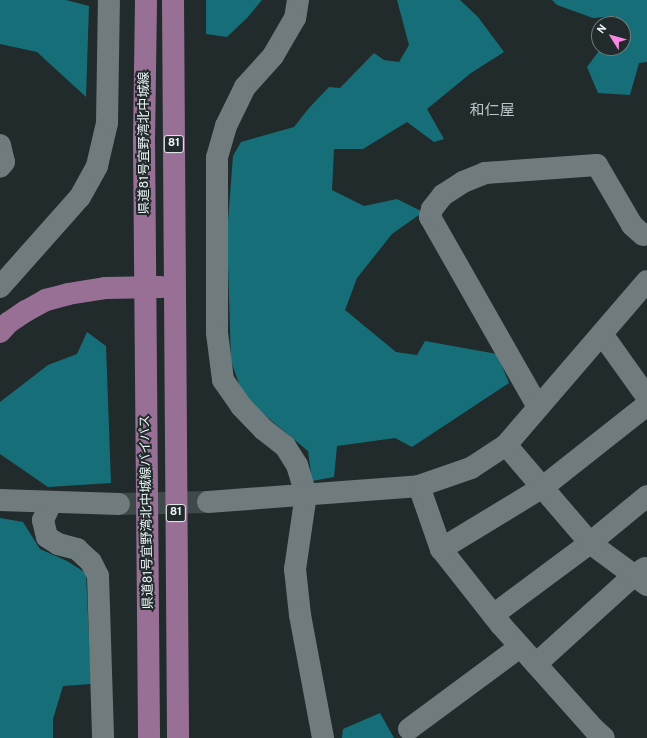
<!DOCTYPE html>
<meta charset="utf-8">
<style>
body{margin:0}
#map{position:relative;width:647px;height:738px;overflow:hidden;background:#212b2c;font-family:Overpass,"Noto Sans JP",sans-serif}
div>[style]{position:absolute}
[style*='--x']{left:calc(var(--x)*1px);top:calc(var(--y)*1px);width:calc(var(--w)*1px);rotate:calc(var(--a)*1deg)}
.forest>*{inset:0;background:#166f78}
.minor-tunnel>*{height:22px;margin-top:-11px;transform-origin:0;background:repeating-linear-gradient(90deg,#40494a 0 22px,transparent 0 33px)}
.minor>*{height:22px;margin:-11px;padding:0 11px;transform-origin:11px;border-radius:11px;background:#6f7b7c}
.major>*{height:22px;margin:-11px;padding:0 11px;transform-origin:11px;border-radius:11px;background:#997095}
span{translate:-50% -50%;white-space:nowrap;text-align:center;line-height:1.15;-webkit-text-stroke:4px #212b2c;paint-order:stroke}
.shield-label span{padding:1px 3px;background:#212b2c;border:1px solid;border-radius:3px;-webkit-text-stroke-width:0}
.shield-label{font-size:12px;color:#edf3f4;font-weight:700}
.street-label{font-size:13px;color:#edf3f4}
.quarter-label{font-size:15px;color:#b9c5c7}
.north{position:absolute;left:591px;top:16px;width:40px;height:40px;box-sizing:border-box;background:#212b2c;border:1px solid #737b7c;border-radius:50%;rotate:307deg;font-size:11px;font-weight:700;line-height:16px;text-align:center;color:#edf3f4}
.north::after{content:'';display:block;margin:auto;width:14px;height:18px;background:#fb86e4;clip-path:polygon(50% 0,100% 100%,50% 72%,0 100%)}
</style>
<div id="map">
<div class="forest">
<i style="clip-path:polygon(0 0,66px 0,89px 6px,86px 97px,37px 52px,0 44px)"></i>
<i style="clip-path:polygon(206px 0,262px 0,247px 18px,227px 37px,206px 34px)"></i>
<i style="clip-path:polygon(397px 0,460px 0,478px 17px,504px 52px,471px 73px,427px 109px,444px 139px,434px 142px,407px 122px,363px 149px,334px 149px,332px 190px,364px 206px,397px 199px,423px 212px,392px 234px,357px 278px,345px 310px,396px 352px,417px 355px,425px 341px,497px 354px,509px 383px,412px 447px,395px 438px,337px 446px,334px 477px,312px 481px,308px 451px,244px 398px,231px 361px,227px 233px,233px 156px,241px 142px,294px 127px,309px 108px,329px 87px,340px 88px,374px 53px,384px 60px,399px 62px,409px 45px)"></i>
<i style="clip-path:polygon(552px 0,647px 0,647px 62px,639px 63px,630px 95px,598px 93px,587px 67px,601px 48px,623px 48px,623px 24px,614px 24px,616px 16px,593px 18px,557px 5px)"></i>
<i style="clip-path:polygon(87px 332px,106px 346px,111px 483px,48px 487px,0 454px,0 402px,48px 365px,77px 354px)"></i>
<i style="clip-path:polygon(0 518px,23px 522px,40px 549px,67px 561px,86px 573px,91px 684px,63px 686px,53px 719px,53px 738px,0 738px)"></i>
<i style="clip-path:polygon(380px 713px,394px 738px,342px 738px,343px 729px)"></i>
</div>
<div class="minor-tunnel">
<i style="--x:119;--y:504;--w:89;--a:-1.3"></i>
</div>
<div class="minor">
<i style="--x:298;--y:0;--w:18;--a:99"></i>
<i style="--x:295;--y:18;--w:44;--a:120.1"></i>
<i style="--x:273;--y:56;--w:42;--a:132.1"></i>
<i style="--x:245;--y:87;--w:43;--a:116"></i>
<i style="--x:226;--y:126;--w:33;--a:106"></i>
<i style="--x:217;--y:158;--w:175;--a:90"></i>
<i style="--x:217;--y:333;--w:47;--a:82.7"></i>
<i style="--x:223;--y:380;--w:32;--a:55"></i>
<i style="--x:241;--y:406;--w:32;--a:46"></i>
<i style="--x:263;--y:429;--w:28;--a:38"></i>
<i style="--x:285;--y:446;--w:22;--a:58"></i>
<i style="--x:297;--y:465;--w:30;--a:73"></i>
<i style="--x:306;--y:494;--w:76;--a:98.3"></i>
<i style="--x:295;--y:569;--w:46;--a:83.8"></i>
<i style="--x:300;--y:615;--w:125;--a:79.4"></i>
<i style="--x:0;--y:145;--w:17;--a:77"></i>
<i style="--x:4;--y:162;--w:6;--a:129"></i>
<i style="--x:0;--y:287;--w:120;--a:-48.4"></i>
<i style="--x:80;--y:197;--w:35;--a:-61"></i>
<i style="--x:97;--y:166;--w:44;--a:-76.9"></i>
<i style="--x:107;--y:123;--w:123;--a:-89.1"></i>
<i style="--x:602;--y:334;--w:77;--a:54.5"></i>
<i style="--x:538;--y:407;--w:219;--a:-119.6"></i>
<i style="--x:430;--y:217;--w:8;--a:-76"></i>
<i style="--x:432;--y:209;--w:18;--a:-52"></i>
<i style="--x:443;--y:195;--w:24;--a:-33"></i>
<i style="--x:463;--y:182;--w:24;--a:-22"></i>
<i style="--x:485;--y:173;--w:112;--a:-4.1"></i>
<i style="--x:597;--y:165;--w:69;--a:59.7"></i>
<i style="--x:632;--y:225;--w:15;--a:42"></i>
<i style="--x:506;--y:445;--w:129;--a:49.4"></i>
<i style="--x:590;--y:543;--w:71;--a:36.4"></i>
<i style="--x:419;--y:486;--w:67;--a:70.8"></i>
<i style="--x:441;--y:549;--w:97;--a:51.7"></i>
<i style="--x:501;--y:625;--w:140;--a:48.2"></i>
<i style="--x:594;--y:729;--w:13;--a:42"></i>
<i style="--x:0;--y:500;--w:119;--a:1.9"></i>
<i style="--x:208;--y:502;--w:212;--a:-4.3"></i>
<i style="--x:419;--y:486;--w:55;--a:-19.1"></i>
<i style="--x:471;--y:468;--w:42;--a:-33.3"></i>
<i style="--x:506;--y:445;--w:216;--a:-49.3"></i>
<i style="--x:51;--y:503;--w:19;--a:115"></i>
<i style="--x:43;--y:520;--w:17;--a:77"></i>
<i style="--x:47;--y:537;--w:13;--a:32"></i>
<i style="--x:58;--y:544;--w:20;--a:15"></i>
<i style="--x:77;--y:549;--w:19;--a:43"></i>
<i style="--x:91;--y:562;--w:16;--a:63"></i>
<i style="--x:98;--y:576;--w:162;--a:88.2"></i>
<i style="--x:441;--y:549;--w:119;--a:-31.3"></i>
<i style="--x:543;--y:487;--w:132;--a:-38.3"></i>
<i style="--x:493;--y:615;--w:121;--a:-36.6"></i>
<i style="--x:590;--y:543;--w:74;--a:-39.5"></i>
<i style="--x:536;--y:664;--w:132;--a:-42.2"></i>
<i style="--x:634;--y:575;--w:13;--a:-32"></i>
<i style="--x:409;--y:729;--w:138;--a:-36.5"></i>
</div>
<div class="major">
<i style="--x:146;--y:0;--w:137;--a:90.8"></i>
<i style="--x:144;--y:137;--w:601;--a:89.52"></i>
<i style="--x:173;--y:0;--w:738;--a:89.61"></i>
<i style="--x:0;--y:332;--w:12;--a:-48"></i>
<i style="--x:8;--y:323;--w:22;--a:-34"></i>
<i style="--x:26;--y:311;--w:23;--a:-29"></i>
<i style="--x:46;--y:300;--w:23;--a:-15"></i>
<i style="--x:68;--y:294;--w:37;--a:-9"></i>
<i style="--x:105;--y:288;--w:56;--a:-1"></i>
</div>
<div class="shield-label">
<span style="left:174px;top:144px">81</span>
<span style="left:176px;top:513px">81</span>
</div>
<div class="street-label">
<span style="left:145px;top:143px;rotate:-90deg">県道81号宜野湾北中城線</span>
<span style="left:148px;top:512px;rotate:-91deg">県道81号宜野湾北中城線バイパス</span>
</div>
<div class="quarter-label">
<span style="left:492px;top:112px">和仁屋</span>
</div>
<div class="north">N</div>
</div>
